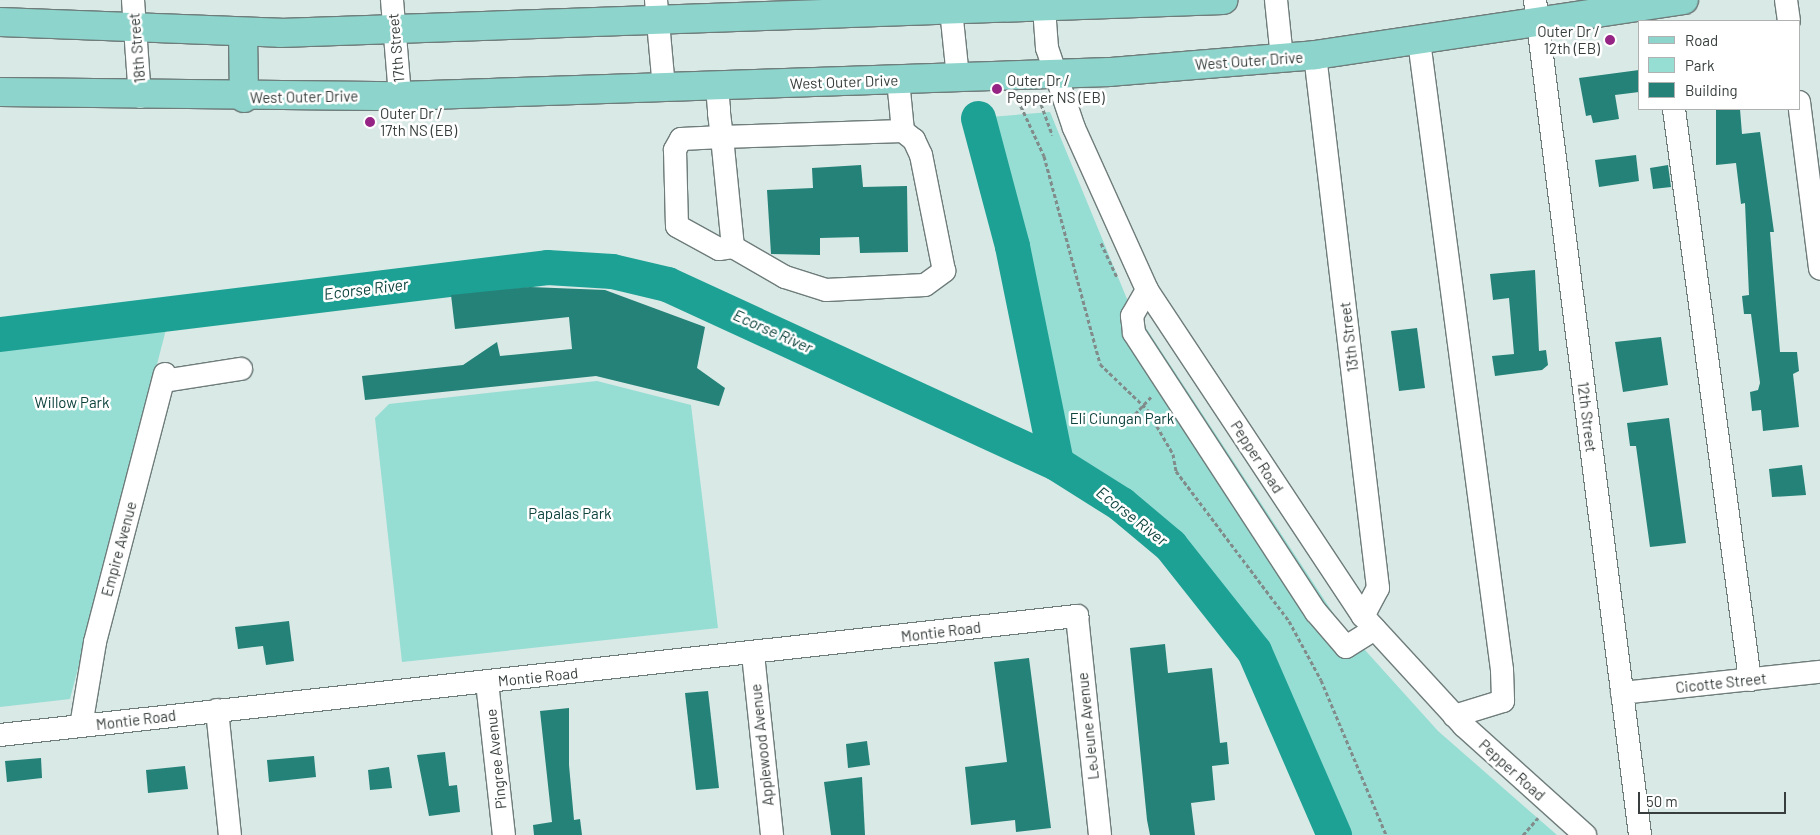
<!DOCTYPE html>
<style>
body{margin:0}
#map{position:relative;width:1820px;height:835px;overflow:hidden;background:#d9e9e6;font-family:Barlow,sans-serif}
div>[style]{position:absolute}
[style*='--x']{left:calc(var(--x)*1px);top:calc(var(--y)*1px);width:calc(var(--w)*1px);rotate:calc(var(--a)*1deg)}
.green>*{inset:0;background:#96ddd3}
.river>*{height:35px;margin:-17.5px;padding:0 17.5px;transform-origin:17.5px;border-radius:17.5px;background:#1ea195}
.building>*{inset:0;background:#258278}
.path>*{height:3px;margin-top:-1.5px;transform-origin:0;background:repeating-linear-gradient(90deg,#818c8a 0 4px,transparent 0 6.5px)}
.roads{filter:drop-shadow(1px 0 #6e7c7a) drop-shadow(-1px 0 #6e7c7a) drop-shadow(0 1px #6e7c7a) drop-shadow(0 -1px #6e7c7a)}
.minor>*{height:22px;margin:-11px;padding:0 11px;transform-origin:11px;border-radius:11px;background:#fff}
.major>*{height:28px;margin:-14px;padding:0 14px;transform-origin:14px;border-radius:14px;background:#8cd4cc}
.dots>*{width:14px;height:14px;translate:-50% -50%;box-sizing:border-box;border:2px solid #fff;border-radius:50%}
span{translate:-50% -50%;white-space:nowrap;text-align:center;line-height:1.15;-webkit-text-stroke:5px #fff;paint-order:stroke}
.poi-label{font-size:15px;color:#373e3d}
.right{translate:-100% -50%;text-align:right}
.left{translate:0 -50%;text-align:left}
.street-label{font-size:15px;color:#373e3d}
.park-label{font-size:15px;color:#0e433e}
.water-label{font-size:16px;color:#0e443e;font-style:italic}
.legend{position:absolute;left:1638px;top:20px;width:162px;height:90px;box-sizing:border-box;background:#fff;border:1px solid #afb2b1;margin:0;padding:6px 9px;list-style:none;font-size:15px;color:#373e3d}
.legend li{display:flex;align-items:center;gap:10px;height:25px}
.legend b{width:25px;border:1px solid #afb2b1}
.scale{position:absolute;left:1638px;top:792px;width:148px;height:22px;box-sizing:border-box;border:2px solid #373e3d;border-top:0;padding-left:6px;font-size:15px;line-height:18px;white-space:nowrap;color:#373e3d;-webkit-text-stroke:4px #fff;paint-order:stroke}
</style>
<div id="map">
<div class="green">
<i style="clip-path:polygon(1050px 112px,1127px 299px,1337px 619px,1438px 731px,1557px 835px,1334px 835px,1254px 651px,1213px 594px,1170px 545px,1121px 504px,1056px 463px,1012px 246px,978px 118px)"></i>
<i style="clip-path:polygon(169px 318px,70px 699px,0 707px,0 335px)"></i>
<i style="clip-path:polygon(597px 381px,691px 405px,718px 628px,402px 662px,375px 418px,389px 404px)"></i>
</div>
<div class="river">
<i style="--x:978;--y:118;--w:132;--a:75.1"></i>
<i style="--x:1012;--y:246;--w:221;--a:78.5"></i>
<i style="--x:0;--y:334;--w:551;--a:-6.98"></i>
<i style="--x:547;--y:267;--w:65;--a:3.5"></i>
<i style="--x:612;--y:271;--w:57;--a:13.3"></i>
<i style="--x:667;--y:284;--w:428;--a:24.7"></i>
<i style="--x:1056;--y:463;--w:77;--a:32.2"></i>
<i style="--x:1121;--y:504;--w:64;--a:39.9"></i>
<i style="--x:1170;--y:545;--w:135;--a:51.6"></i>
<i style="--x:1254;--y:651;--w:201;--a:66.5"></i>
</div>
<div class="building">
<i style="clip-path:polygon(1639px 70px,1639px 92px,1615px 95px,1619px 119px,1593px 123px,1591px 115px,1586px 116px,1579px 78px)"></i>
<i style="clip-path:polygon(1716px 109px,1740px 109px,1742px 134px,1760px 132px,1774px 232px,1770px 232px,1780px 352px,1797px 352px,1799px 371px,1793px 374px,1799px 427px,1763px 431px,1761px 410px,1752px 411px,1750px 392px,1758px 390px,1760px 383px,1751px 314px,1744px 314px,1742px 296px,1749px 295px,1745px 203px,1741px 204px,1736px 163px,1716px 165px)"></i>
<i style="clip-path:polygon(1636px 155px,1639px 181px,1599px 187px,1595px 160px)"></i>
<i style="clip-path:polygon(861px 165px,863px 187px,907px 186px,908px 252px,860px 253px,859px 237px,820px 238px,820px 255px,771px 254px,767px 190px,813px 188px,812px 168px)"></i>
<i style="clip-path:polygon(1668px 165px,1671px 187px,1653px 189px,1650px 168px)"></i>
<i style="clip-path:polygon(1535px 270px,1539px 351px,1546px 350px,1548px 365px,1542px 370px,1495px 376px,1492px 356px,1514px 354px,1509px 298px,1493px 300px,1490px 274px)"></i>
<i style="clip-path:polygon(530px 287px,605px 290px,705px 327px,697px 368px,725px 388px,719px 406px,596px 376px,365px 400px,362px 376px,463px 365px,497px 342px,500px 356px,572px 349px,569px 317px,455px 329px,451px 295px)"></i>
<i style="clip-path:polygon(1417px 328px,1425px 388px,1399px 391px,1391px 331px)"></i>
<i style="clip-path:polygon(1661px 337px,1668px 385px,1623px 392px,1615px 342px)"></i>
<i style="clip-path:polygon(1669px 418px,1686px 543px,1650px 547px,1636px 446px,1630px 446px,1627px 423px)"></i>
<i style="clip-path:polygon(1802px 465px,1806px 495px,1772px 497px,1769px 469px)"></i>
<i style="clip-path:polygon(289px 621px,294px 661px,266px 665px,263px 646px,238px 649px,235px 627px)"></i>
<i style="clip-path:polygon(1165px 644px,1168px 673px,1212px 668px,1220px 743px,1227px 742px,1229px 764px,1212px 766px,1215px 800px,1191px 803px,1195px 835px,1150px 835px,1147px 820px,1130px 648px)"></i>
<i style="clip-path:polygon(1029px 658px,1051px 828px,1016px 832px,1015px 820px,971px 825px,965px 767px,1007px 762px,994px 662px)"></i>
<i style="clip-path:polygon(708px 691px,719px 788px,696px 790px,685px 693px)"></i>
<i style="clip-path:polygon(569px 708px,569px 765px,574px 820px,580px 819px,582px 835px,534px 835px,533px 825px,552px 822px,540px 711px)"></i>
<i style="clip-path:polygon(867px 741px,870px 765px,848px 768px,846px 744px)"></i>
<i style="clip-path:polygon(445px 752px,449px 786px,457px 785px,460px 812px,429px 816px,417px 755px)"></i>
<i style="clip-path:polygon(314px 756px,316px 777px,269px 782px,267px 760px)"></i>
<i style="clip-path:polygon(41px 758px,42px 778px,7px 782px,5px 761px)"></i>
<i style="clip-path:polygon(185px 766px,188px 789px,148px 793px,146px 770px)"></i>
<i style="clip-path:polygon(389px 767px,392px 788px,370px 790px,368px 770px)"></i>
<i style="clip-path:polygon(862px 777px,865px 835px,831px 835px,824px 782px)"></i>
</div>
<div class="path">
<i style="--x:1018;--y:100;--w:62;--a:65.1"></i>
<i style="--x:1044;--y:156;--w:215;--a:74.9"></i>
<i style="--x:1100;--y:364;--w:65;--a:43.8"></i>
<i style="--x:1147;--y:409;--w:52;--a:60"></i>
<i style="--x:1173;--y:454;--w:17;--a:80"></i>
<i style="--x:1176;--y:471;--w:188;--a:53"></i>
<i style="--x:1289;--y:621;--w:67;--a:61.5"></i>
<i style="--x:1321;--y:680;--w:168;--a:67.2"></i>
<i style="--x:1041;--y:104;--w:33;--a:70"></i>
<i style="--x:1101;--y:243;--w:38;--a:65"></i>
<i style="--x:1135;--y:414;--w:25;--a:-47"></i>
<i style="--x:1523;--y:835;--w:23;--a:-49"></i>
</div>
<div class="roads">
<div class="minor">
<i style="--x:133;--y:0;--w:97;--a:85.9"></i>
<i style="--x:392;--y:0;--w:96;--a:85.2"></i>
<i style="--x:656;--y:0;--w:88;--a:84.8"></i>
<i style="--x:950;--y:0;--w:77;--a:84.1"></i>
<i style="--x:1276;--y:0;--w:58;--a:84.1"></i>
<i style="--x:1535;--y:0;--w:842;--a:82.83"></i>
<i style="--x:1786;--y:0;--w:21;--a:82"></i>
<i style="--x:1044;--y:8;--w:40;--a:85.7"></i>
<i style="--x:1047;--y:48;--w:84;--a:71.4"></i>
<i style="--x:1074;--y:128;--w:178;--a:65.7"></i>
<i style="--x:1147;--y:290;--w:391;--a:56.5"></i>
<i style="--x:1363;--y:616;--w:149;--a:47.4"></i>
<i style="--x:1464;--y:726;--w:163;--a:42"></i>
<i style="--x:1419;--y:41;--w:634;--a:82.48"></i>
<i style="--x:1502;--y:670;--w:31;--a:88"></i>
<i style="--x:1503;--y:701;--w:51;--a:163"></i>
<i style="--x:1315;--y:55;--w:537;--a:83.26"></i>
<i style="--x:1378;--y:588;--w:32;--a:118"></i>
<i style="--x:898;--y:80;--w:51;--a:84.4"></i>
<i style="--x:717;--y:87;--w:22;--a:85"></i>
<i style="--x:719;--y:109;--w:4;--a:90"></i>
<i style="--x:719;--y:113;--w:24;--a:83"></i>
<i style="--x:722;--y:137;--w:111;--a:84.3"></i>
<i style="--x:733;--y:247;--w:60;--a:30"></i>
<i style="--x:785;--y:277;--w:43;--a:17.6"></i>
<i style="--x:826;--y:290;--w:99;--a:-2.9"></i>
<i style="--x:925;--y:285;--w:24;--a:-36"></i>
<i style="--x:944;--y:271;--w:118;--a:-101.2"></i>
<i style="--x:921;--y:155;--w:17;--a:-115"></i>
<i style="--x:914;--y:140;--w:14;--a:-141"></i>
<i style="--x:903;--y:131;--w:181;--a:178.1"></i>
<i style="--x:722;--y:137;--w:41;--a:177.2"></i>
<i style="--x:681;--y:139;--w:13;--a:119"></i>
<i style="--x:675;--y:150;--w:76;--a:88.5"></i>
<i style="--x:677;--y:226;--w:48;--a:28.7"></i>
<i style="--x:719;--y:249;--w:14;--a:-8"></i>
<i style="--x:1799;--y:102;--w:168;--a:82.8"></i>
<i style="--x:1674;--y:109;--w:576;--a:82.42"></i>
<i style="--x:1147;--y:290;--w:30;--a:120"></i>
<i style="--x:1132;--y:316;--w:17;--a:83"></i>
<i style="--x:1134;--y:333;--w:333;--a:56.9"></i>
<i style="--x:1316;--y:612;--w:46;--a:49.4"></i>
<i style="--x:1346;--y:647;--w:34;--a:-32"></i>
<i style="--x:164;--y:381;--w:78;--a:-8.9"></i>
<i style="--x:753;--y:654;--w:182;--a:84"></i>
<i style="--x:487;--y:682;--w:154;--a:83.7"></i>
<i style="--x:1622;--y:693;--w:199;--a:-6.1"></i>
<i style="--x:217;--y:710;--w:126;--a:84.1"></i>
<i style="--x:81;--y:726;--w:85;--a:-80.5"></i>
<i style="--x:95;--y:642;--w:277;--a:-75.4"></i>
<i style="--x:0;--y:735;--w:1084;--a:-6.31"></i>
<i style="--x:1077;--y:616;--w:220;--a:84"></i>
</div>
<div class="major">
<i style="--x:0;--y:22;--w:280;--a:2.2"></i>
<i style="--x:280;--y:33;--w:944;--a:-2"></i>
<i style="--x:243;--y:33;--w:65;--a:89.1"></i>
<i style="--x:0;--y:92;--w:400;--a:0.6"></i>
<i style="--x:400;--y:96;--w:710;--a:-1.94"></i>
<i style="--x:1110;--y:72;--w:206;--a:-4.7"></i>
<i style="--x:1315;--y:55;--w:373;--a:-8.5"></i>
</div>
</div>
<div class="dots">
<i style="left:1610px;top:40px;background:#952484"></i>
<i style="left:997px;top:89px;background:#952484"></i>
<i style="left:370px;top:122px;background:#952484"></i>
</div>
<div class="poi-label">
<span class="right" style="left:1600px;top:40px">Outer Dr /<br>12th (EB)</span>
<span class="left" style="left:1007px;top:89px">Outer Dr /<br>Pepper NS (EB)</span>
<span class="left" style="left:380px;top:122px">Outer Dr /<br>17th NS (EB)</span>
</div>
<div class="street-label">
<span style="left:137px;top:48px;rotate:-95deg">18th Street</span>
<span style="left:396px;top:48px;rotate:-95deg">17th Street</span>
<span style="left:1249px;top:61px;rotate:-4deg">West Outer Drive</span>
<span style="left:844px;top:82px;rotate:-2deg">West Outer Drive</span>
<span style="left:304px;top:97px;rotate:-1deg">West Outer Drive</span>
<span style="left:1349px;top:337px;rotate:-97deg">13th Street</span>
<span style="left:1587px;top:417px;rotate:83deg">12th Street</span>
<span style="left:1257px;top:457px;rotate:57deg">Pepper Road</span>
<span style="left:119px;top:549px;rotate:-75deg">Empire Avenue</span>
<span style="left:941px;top:632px;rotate:-7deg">Montie Road</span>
<span style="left:538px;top:677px;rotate:-6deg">Montie Road</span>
<span style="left:1721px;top:683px;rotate:-6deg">Cicotte Street</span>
<span style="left:136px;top:720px;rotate:-7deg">Montie Road</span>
<span style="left:1088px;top:726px;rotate:-96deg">LeJeune Avenue</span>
<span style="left:762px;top:745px;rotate:-96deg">Applewood Avenue</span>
<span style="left:496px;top:759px;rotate:-96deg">Pingree Avenue</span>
<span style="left:1512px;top:770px;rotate:42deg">Pepper Road</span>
</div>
<div class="park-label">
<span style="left:72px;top:403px">Willow Park</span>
<span style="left:1122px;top:419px">Eli Ciungan Park</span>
<span style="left:570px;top:514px">Papalas Park</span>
</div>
<div class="water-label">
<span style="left:366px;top:289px;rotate:-7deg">Ecorse River</span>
<span style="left:773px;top:331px;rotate:24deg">Ecorse River</span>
<span style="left:1132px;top:516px;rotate:38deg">Ecorse River</span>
</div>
<ul class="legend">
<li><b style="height:6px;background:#8cd4cc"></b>Road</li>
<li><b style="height:14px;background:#96ddd3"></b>Park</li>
<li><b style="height:14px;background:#258278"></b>Building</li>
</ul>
<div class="scale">50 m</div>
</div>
